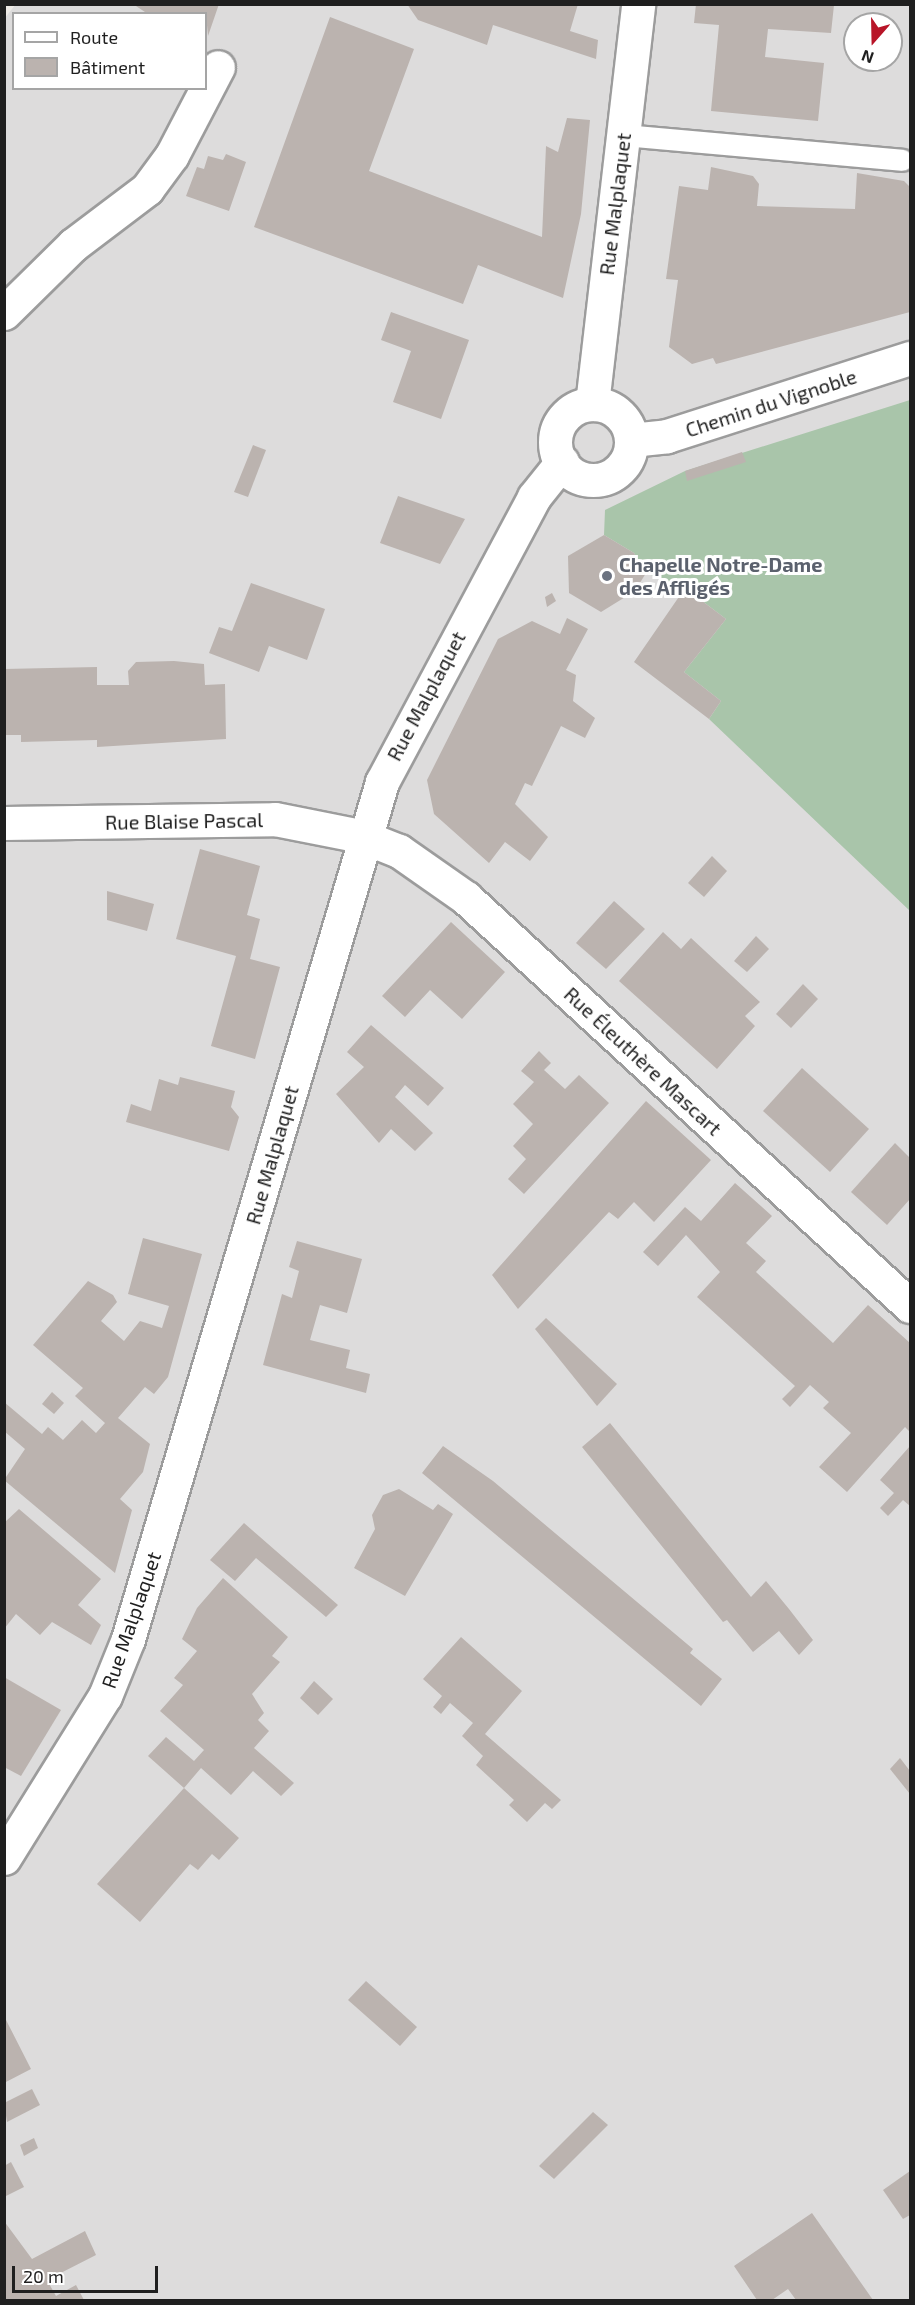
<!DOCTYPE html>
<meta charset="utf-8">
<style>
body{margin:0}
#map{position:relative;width:915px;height:2305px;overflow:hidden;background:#eeebe6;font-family:"Exo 2",sans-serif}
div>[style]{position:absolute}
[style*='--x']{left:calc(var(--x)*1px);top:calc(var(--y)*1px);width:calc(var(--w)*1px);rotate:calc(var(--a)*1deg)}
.residential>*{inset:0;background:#dddcdc}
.cemetery>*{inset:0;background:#a9c5aa}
.building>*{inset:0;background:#bbb3af}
.roads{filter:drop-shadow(2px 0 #9c9c9c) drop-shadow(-2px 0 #9c9c9c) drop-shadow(0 2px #9c9c9c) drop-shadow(0 -2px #9c9c9c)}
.lane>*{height:21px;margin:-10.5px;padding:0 10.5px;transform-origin:10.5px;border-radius:10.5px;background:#fff}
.street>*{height:33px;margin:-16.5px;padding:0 16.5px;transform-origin:16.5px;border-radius:16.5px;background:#fff}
.street>.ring{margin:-16.5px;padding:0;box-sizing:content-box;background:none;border:33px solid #fff;border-radius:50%}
.dots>*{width:16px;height:16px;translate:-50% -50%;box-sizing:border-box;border:3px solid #fff;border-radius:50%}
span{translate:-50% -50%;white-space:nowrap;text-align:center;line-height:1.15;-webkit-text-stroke:6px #fff;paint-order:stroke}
.street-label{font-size:20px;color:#1f1f1f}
.worship-label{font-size:20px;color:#5b616d;font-weight:700}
.left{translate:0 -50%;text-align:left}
.frame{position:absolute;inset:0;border:6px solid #1f1f1f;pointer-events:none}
.legend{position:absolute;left:12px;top:12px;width:195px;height:78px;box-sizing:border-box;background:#fff;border:2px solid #a5a5a5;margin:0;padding:8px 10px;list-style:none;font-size:18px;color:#1f1f1f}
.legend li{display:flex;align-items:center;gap:12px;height:30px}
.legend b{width:30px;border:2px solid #a5a5a5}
.north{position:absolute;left:843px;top:12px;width:60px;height:60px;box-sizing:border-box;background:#fff;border:2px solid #a5a5a5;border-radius:50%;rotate:200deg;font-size:16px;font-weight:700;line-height:24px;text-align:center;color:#1f1f1f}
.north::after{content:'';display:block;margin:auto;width:21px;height:27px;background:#b81528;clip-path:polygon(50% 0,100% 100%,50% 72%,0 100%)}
.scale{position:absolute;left:12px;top:2266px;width:146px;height:27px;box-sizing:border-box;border:3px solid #1f1f1f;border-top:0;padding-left:8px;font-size:18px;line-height:21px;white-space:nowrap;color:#1f1f1f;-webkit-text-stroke:4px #fff;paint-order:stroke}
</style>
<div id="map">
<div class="residential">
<i style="clip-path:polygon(evenodd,16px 4px,910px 5px,910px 2300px,5px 2300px,4px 19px,16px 4px,14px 14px,206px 14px,206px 88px,14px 88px,14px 14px,16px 4px,855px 24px,891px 24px,891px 60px,855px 60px,855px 24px)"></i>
</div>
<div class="cemetery">
<i style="clip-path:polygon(910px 400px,910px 911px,709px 719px,721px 701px,684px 672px,726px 619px,685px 588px,646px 573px,634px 553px,604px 535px,605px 510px,685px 471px)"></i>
</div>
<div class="building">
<i style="clip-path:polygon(133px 4px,219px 4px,208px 36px,206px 14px,148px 14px)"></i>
<i style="clip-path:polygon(407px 4px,578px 4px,570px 31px,598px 40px,596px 59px,493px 25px,487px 45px,418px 20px)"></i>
<i style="clip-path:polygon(696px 4px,834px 5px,831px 33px,768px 29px,765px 57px,824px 63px,818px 121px,711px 111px,719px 25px,694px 23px)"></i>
<i style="clip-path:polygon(330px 17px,414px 49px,369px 171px,542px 237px,546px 146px,558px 152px,567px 118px,590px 120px,581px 214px,563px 298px,478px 265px,463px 304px,254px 227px)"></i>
<i style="clip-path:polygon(226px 154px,246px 162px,229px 211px,186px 196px,197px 167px,204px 169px,208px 156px,223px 160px)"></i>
<i style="clip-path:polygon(711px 167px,753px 176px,759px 184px,757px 206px,855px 209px,857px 173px,904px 181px,910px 187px,910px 312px,716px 364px,713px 358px,692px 364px,669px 347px,678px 280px,666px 279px,679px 186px,708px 190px)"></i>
<i style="clip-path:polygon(391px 312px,469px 340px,441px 419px,393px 402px,411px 351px,381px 340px)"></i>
<i style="clip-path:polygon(253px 445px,266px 450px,248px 497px,234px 492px)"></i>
<i style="clip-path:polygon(742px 452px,746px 462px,687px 481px,685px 471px)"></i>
<i style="clip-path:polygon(398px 496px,465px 519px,440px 564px,380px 543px)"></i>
<i style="clip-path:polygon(604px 535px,634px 553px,646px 573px,635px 591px,601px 612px,569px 593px,568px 556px)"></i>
<i style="clip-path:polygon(251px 583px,325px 609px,307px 660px,269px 646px,259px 672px,209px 653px,219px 627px,232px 631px)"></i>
<i style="clip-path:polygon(685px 588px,726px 619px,684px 672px,721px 701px,709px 719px,634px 662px)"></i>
<i style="clip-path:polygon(552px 593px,556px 601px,547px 607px,545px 597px)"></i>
<i style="clip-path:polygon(567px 618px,588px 629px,566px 670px,576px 675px,573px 701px,595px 718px,585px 738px,561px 726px,532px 786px,525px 783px,515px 804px,548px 837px,530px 861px,505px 842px,489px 863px,434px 814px,427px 780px,498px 639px,532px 621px,560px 634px)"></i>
<i style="clip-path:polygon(174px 661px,204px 664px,205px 685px,225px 684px,226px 739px,97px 747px,97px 740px,21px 742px,21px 735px,4px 735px,4px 669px,97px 667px,97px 685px,129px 685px,128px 671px,136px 662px)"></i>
<i style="clip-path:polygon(200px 849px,260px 866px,247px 915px,260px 919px,250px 959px,280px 967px,255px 1059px,211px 1046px,236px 956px,176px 939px)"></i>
<i style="clip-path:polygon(712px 856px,727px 871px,704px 897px,688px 883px)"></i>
<i style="clip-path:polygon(107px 891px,154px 904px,147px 931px,107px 920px)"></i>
<i style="clip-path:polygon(614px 901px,645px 929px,606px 969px,576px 943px)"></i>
<i style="clip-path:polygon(451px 922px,505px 972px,462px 1019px,430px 990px,405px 1017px,382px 996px)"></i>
<i style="clip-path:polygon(663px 932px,681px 949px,691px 938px,760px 1002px,745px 1016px,755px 1026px,717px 1069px,619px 981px)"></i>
<i style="clip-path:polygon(756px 936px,769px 949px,747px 972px,734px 961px)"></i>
<i style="clip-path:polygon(803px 984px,818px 999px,791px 1028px,776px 1014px)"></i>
<i style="clip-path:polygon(371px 1025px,444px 1088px,428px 1106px,405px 1085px,395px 1097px,433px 1133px,415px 1151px,391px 1129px,379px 1143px,336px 1094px,364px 1067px,347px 1052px)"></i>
<i style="clip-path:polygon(539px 1051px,551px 1063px,544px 1070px,565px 1089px,579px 1075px,609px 1103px,524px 1194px,508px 1179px,526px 1159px,513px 1146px,533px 1124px,513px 1104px,534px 1082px,521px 1071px)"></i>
<i style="clip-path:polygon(802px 1068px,869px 1129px,830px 1172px,763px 1111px)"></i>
<i style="clip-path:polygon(180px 1077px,235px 1091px,231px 1107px,239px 1117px,229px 1151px,126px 1122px,131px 1104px,151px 1111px,159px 1079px,178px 1085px)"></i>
<i style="clip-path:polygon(646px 1101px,711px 1160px,654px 1222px,634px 1202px,618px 1219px,609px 1212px,518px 1309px,492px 1275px)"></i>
<i style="clip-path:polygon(895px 1143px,910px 1158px,910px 1199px,887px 1225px,851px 1192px)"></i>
<i style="clip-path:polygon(735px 1183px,772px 1216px,746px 1243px,766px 1261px,756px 1272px,833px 1343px,868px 1305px,910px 1343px,910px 1432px,905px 1427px,847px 1492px,819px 1467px,851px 1433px,823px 1408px,829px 1402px,810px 1385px,790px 1407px,782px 1399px,795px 1386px,697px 1297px,720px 1272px,686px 1235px,658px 1266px,643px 1252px,685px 1207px,701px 1221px)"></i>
<i style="clip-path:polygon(143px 1238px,202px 1254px,168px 1377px,154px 1394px,145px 1387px,118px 1418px,150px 1444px,143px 1472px,120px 1499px,132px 1510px,115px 1573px,4px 1480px,25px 1449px,4px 1431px,4px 1402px,42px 1434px,48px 1427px,63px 1440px,82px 1420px,96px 1433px,105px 1423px,75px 1396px,83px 1388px,33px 1345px,88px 1281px,113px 1295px,117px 1302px,101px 1321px,124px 1341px,140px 1321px,162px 1328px,169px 1306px,128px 1294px)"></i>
<i style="clip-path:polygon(297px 1241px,362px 1259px,347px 1313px,320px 1305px,310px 1340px,350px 1350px,346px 1368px,370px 1374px,366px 1393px,263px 1365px,282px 1294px,292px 1298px,299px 1271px,289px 1267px)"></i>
<i style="clip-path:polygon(546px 1318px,617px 1384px,597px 1406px,535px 1329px)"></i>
<i style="clip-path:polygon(52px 1392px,64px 1403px,54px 1414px,42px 1404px)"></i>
<i style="clip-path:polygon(610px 1423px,751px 1597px,766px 1581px,789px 1609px,813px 1640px,799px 1655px,779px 1631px,753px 1652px,727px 1620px,723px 1622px,582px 1447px)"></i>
<i style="clip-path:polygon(443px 1446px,493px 1481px,693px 1649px,690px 1653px,722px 1679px,701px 1706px,422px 1473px)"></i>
<i style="clip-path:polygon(910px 1446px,910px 1506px,903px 1500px,888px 1516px,880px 1508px,894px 1493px,880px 1480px)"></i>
<i style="clip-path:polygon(399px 1489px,433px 1510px,438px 1504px,453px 1514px,405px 1596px,354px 1568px,375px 1529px,372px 1515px,383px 1495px)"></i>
<i style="clip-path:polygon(19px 1509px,101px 1579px,78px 1605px,101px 1625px,91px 1645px,52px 1622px,40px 1635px,16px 1614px,4px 1629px,4px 1523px)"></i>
<i style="clip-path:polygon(244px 1523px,338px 1605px,326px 1617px,256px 1558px,235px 1581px,210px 1560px)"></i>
<i style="clip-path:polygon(223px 1578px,288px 1637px,272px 1656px,280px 1662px,252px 1694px,264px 1713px,258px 1720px,269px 1731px,254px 1748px,294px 1783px,281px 1796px,253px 1771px,231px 1795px,201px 1768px,184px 1788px,239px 1838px,219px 1860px,212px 1854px,198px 1870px,190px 1864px,140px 1922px,97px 1884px,184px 1788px,148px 1756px,166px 1737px,194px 1761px,204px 1750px,160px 1711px,183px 1685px,174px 1678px,197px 1651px,182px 1639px,197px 1608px)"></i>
<i style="clip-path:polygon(461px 1637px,522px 1691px,485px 1734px,561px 1800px,552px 1809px,545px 1803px,527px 1822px,509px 1805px,514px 1800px,476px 1765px,483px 1756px,462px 1736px,473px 1723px,450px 1703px,441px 1714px,433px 1707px,442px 1696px,423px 1679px)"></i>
<i style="clip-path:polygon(4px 1677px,61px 1710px,21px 1776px,4px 1767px)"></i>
<i style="clip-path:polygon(314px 1681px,333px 1699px,318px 1715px,300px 1698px)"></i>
<i style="clip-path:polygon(900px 1758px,910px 1771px,910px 1794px,890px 1769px)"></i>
<i style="clip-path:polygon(366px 1981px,417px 2027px,400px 2046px,348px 2000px)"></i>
<i style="clip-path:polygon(4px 2016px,31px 2069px,4px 2083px,5px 2050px)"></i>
<i style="clip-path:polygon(32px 2089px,40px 2105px,7px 2122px,4px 2103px)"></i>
<i style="clip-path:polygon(593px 2112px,608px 2125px,554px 2179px,539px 2166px)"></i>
<i style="clip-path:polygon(34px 2138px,38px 2148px,24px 2156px,20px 2145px)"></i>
<i style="clip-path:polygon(11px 2162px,24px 2187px,4px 2197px,4px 2166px)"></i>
<i style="clip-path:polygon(910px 2171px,910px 2215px,903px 2219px,883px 2190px)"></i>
<i style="clip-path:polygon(812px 2213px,873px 2300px,796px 2300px,788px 2289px,772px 2300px,757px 2300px,734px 2266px)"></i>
<i style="clip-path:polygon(4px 2221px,32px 2259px,85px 2231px,96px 2255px,47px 2280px,56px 2296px,76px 2285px,84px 2300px,4px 2300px)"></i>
</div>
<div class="roads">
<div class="lane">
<i style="--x:623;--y:135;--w:280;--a:5.1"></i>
</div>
<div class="street">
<i style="--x:4;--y:313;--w:97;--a:-44.6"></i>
<i style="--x:73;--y:245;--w:93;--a:-37.1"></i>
<i style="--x:147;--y:189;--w:42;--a:-53.7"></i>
<i style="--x:172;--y:155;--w:99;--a:-62.4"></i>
<i style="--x:592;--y:404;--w:403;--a:-83.4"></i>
<i class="ring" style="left:555px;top:404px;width:43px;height:43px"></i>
<i style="--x:631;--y:440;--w:36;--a:-6"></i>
<i style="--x:667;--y:436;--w:255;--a:-17.8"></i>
<i style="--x:4;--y:823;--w:271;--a:-0.8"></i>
<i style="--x:275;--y:819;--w:88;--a:11.2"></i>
<i style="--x:361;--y:836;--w:41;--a:21.5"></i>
<i style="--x:399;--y:851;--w:82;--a:35"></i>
<i style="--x:466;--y:898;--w:603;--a:42.58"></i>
<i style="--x:4;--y:1858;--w:191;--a:-58.1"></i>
<i style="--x:105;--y:1696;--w:61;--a:-68"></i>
<i style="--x:128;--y:1639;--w:894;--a:-73.49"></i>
<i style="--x:382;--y:782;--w:323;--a:-61.9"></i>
<i style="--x:534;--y:497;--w:45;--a:-51.3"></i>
</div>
</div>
<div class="dots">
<i style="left:607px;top:576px;background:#6b7280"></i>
</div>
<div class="street-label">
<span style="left:615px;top:204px;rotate:-83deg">Rue Malplaquet</span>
<span style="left:771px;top:403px;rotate:-18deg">Chemin du Vignoble</span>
<span style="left:426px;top:696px;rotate:-62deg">Rue Malplaquet</span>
<span style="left:184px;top:821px;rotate:-1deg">Rue Blaise Pascal</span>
<span style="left:643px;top:1061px;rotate:43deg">Rue Éleuthère Mascart</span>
<span style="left:272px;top:1155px;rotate:-74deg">Rue Malplaquet</span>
<span style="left:131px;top:1620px;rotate:-71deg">Rue Malplaquet</span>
</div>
<div class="worship-label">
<span class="left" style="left:619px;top:576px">Chapelle Notre-Dame<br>des Affligés</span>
</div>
<div class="frame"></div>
<ul class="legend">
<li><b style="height:8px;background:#fff"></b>Route</li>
<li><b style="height:16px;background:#bbb3af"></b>Bâtiment</li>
</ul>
<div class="north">N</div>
<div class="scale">20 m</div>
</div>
